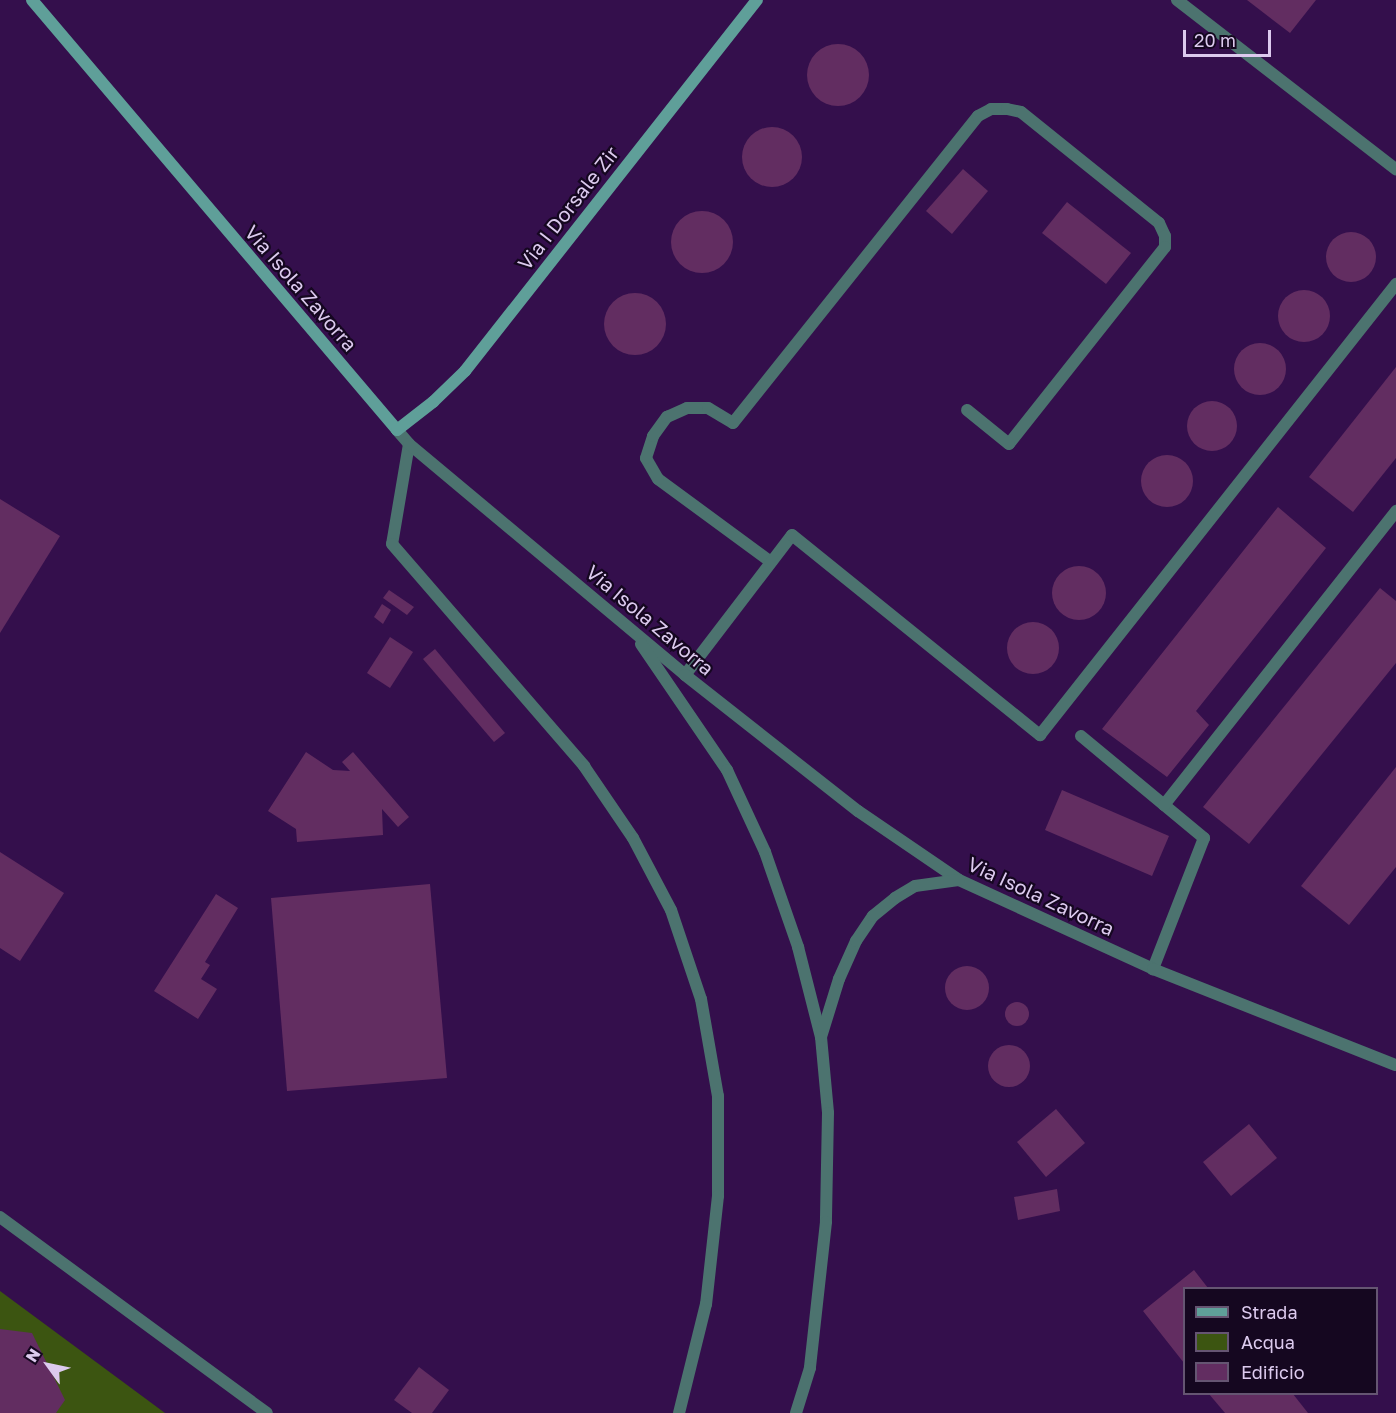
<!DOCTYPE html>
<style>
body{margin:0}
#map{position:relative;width:1396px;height:1413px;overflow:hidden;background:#340f4c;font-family:"Golos Text",sans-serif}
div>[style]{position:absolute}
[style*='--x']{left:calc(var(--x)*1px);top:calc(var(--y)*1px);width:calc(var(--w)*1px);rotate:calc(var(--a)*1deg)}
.water>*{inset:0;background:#3c5511}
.building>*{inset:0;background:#622d61}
.round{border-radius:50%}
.lane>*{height:12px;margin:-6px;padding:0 6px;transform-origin:6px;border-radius:6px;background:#4c736f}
.street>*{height:12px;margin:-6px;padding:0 6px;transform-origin:6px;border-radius:6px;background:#4c736f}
.secondary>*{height:12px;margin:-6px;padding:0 6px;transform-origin:6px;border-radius:6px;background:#5f9f99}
span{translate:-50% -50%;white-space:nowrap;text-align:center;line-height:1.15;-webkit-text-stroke:4.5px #150720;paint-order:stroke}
.street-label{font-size:20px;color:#dccaee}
.legend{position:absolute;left:1183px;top:1287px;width:195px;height:108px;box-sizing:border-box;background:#150720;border:2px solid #655572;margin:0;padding:8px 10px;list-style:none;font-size:18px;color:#dccaee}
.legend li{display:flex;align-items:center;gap:12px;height:30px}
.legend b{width:30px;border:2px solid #655572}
.north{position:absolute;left:18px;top:1335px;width:60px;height:60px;-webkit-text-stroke:4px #150720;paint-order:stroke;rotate:303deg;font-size:16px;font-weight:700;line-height:24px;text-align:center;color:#dccaee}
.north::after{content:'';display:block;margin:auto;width:21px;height:27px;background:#dccaee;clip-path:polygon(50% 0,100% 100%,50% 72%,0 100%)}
.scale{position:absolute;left:1183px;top:30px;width:88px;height:27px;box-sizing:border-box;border:3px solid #dccaee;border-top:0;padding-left:8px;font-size:18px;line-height:21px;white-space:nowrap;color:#dccaee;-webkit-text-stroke:4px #150720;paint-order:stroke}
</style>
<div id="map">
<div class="water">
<i style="clip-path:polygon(0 1291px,165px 1413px,0 1413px)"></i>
</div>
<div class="building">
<i style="clip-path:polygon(1247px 0,1316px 0,1290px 33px)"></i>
<i class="round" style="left:807px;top:44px;width:62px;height:62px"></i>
<i class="round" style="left:742px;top:127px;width:60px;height:60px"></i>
<i style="clip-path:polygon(963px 169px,988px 191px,952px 234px,926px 211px)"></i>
<i style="clip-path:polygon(1067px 202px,1131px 253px,1106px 284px,1042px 233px)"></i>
<i class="round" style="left:671px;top:211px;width:62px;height:62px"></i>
<i class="round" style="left:1326px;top:232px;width:50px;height:50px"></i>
<i class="round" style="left:1278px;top:290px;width:52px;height:52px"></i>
<i class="round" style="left:604px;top:293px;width:62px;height:62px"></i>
<i class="round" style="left:1234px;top:343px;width:52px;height:52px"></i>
<i style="clip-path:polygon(1396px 367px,1396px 458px,1353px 512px,1309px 477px)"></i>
<i class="round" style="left:1187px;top:401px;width:50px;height:50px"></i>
<i class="round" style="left:1141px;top:455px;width:52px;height:52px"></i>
<i style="clip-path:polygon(0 499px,60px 536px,0 633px)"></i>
<i style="clip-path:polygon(1278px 507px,1326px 548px,1196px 711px,1209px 725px,1167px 777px,1102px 729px)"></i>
<i class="round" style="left:1052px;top:566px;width:54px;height:54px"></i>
<i style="clip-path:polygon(1380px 588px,1396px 601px,1396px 663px,1249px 844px,1203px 807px)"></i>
<i style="clip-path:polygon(389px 590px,414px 607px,407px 615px,383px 598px)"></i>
<i style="clip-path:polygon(382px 604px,391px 610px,383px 624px,374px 617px)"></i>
<i class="round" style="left:1007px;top:622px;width:52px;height:52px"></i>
<i style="clip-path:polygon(390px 637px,413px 652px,390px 688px,367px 673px)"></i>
<i style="clip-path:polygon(435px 649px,505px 733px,494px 742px,423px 659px)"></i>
<i style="clip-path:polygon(306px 752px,333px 770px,350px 771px,342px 762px,353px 752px,409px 817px,398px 827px,382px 809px,383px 835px,297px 842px,296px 829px,268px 811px)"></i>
<i style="clip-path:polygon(1396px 767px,1396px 867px,1349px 925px,1301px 886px)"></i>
<i style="clip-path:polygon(1062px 790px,1169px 836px,1152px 876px,1045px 830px)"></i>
<i style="clip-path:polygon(0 852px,64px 893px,20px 961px,0 948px)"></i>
<i style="clip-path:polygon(430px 884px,447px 1078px,287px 1091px,271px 898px)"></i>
<i style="clip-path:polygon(216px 894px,238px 908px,205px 962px,210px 965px,201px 979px,217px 989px,198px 1019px,154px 991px)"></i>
<i class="round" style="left:945px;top:966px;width:44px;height:44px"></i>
<i class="round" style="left:1005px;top:1002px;width:24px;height:24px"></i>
<i class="round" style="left:988px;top:1045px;width:42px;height:42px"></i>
<i style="clip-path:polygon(1056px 1109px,1085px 1143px,1046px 1177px,1017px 1142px)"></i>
<i style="clip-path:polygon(1249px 1124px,1277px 1158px,1231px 1196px,1203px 1162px)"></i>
<i style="clip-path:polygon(1057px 1189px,1060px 1211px,1018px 1220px,1014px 1197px)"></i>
<i style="clip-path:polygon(1194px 1270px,1208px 1288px,1184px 1288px,1184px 1363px,1143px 1311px)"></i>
<i style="clip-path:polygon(0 1329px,32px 1333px,65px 1400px,56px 1413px,0 1413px)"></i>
<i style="clip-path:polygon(419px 1367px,449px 1390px,432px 1413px,412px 1413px,394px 1400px)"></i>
<i style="clip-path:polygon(1209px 1394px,1293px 1394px,1308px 1413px,1225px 1413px)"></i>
</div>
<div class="lane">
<i style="--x:1177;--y:0;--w:277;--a:37.7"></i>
<i style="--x:409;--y:444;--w:101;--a:99.6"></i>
<i style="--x:392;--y:544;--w:294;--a:49.1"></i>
<i style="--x:584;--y:766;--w:87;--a:55.8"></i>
<i style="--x:633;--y:838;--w:81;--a:62.2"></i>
<i style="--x:671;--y:910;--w:94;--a:71.4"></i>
<i style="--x:701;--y:999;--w:98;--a:80.1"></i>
<i style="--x:718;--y:1096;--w:100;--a:90"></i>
<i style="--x:718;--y:1196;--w:109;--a:96.3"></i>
<i style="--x:706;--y:1304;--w:112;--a:103.9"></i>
<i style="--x:771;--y:562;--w:140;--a:-143.7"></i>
<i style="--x:658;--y:479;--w:24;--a:-120"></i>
<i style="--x:646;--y:458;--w:23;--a:-72"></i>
<i style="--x:653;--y:436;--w:24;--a:-54"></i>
<i style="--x:667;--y:417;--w:22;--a:-24"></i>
<i style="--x:687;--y:408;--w:21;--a:0"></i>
<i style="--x:708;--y:408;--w:29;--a:31"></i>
<i style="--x:733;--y:423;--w:393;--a:-51.4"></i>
<i style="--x:978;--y:116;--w:15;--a:-28"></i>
<i style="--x:991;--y:109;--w:16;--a:0"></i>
<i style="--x:1007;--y:109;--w:14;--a:12"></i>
<i style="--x:1021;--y:112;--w:177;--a:38.8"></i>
<i style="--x:1159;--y:223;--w:14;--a:65"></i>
<i style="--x:1165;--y:236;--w:11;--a:90"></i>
<i style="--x:1165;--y:247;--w:251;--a:128.4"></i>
<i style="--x:1009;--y:444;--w:54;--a:-141"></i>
<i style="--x:685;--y:675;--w:176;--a:-52.6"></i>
<i style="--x:792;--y:535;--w:319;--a:38.9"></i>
<i style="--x:1040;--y:735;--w:575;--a:-51.71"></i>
<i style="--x:1081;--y:736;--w:160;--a:39.7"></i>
<i style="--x:1204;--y:838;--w:141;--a:111.3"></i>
<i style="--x:1164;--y:805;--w:375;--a:-51.7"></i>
<i style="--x:0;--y:1217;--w:331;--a:36.3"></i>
</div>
<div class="street">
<i style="--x:397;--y:430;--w:18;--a:49"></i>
<i style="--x:409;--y:444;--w:360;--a:39.9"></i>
<i style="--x:685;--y:675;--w:220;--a:38.2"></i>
<i style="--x:858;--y:811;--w:122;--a:34.3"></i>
<i style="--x:959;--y:880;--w:213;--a:24.6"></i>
<i style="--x:1153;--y:969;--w:261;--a:21.6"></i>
<i style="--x:641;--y:644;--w:153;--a:55.7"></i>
<i style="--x:727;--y:770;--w:90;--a:65.1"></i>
<i style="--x:765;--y:852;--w:101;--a:70.8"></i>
<i style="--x:798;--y:947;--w:93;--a:75.7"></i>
<i style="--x:821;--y:1037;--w:76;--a:84.7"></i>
<i style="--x:828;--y:1113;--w:109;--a:91.1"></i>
<i style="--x:826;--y:1222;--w:147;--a:96.3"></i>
<i style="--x:810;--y:1368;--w:47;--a:107.3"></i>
<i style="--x:821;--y:1037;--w:61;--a:-72.8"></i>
<i style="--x:839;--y:979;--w:42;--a:-65.9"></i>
<i style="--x:856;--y:941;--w:30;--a:-56"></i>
<i style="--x:873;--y:916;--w:28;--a:-39"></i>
<i style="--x:895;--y:898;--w:23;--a:-31"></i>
<i style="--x:915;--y:886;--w:44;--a:-7.8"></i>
</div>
<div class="secondary">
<i style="--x:32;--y:0;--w:564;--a:49.67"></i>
<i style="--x:397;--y:430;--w:46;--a:-37.9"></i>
<i style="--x:433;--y:402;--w:45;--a:-44.1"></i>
<i style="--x:465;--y:371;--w:472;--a:-51.8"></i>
</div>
<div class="street-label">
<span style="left:568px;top:208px;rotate:-52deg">Via I Dorsale Zir</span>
<span style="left:301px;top:288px;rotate:49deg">Via Isola Zavorra</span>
<span style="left:650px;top:620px;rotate:40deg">Via Isola Zavorra</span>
<span style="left:1041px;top:896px;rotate:25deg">Via Isola Zavorra</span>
</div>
<ul class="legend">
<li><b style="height:8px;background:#5f9f99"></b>Strada</li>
<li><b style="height:16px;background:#3c5511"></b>Acqua</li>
<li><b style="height:16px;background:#622d61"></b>Edificio</li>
</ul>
<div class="north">N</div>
<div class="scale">20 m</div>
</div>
